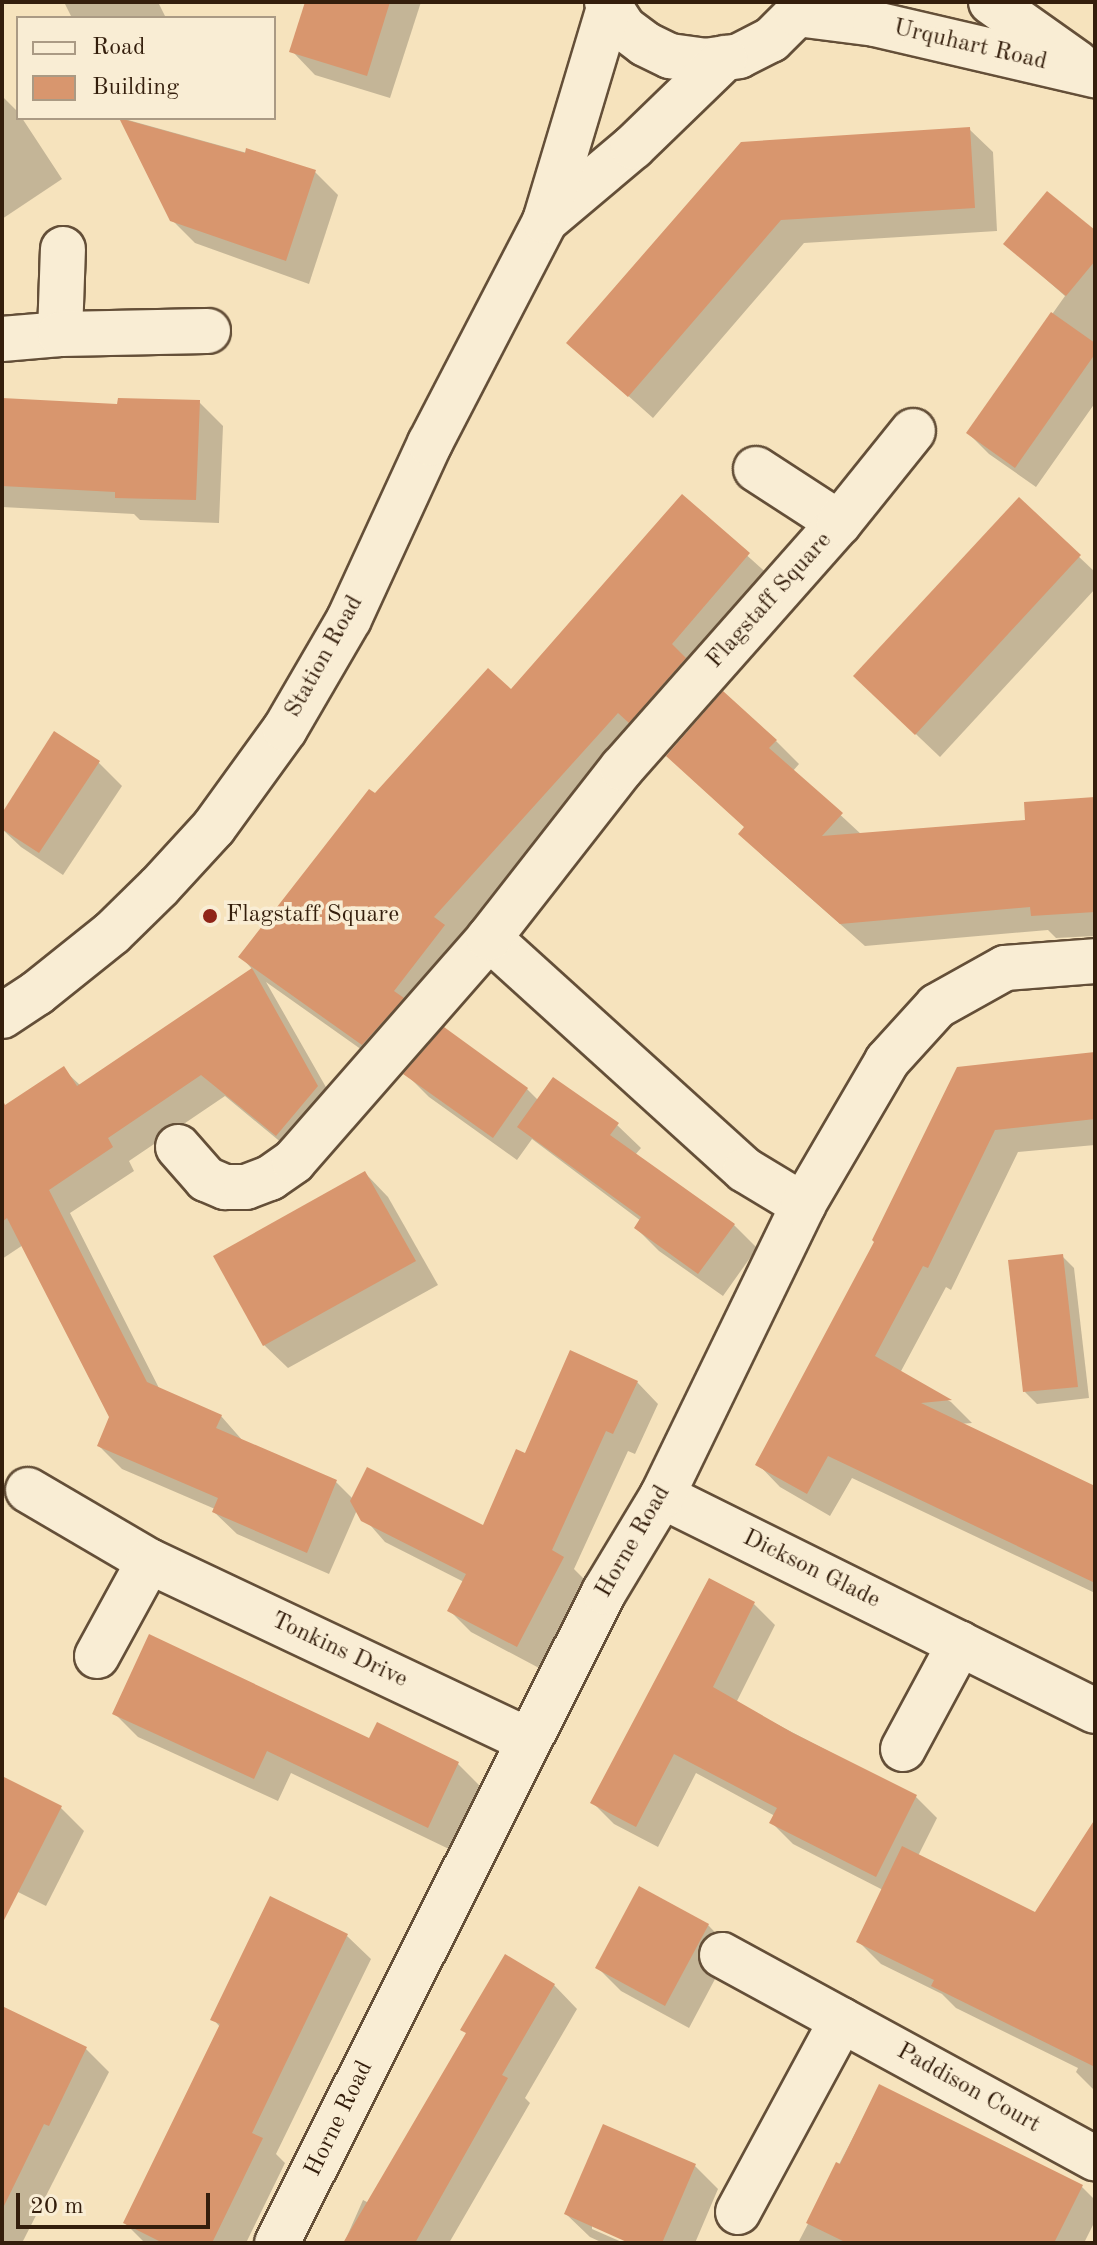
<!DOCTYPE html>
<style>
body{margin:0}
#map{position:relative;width:1097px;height:2245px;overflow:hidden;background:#f6e3bd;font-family:"Old Standard TT",serif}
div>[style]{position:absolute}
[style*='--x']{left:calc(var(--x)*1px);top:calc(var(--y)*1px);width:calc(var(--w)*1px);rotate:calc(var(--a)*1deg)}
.shadow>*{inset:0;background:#0003}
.building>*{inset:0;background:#d8966e}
.roads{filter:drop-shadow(2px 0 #644f38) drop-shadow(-2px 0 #644f38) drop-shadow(0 2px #644f38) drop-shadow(0 -2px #644f38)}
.minor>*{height:44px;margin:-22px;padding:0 22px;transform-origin:22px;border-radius:22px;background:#f9edd4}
.dots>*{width:22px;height:22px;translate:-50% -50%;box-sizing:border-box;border:4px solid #f9edd4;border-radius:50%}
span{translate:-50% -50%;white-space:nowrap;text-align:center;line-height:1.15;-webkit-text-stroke:7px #f9edd4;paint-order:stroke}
.street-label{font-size:24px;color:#341e0c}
.poi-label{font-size:24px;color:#341e0c}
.left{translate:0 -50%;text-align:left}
.frame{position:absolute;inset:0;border:4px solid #341e0c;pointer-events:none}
.legend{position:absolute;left:16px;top:16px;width:260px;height:104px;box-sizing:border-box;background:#f9edd4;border:2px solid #aa9a84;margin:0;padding:10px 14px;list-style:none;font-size:24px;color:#341e0c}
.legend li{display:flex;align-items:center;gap:16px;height:40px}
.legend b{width:40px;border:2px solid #aa9a84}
.scale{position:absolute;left:16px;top:2193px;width:194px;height:36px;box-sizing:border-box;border:4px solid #341e0c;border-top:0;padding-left:10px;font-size:24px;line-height:28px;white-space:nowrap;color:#341e0c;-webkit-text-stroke:6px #f9edd4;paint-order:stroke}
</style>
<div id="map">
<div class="shadow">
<i style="clip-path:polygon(64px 2px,158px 2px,166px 18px,72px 18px)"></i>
<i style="clip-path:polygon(309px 2px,421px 2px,390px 98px,315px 75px,292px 51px)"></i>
<i style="clip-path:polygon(2px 96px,17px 111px,18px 118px,22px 118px,62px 179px,2px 219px)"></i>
<i style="clip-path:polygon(121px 118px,315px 172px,338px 195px,309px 284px,195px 243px,171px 219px)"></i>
<i style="clip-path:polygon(969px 129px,993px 152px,997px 231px,804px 243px,653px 418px,569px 343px,742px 144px)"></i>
<i style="clip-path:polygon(1095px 232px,1095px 403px,1036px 487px,989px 454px,968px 433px,1065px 296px,1006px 244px)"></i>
<i style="clip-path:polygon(2px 400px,119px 406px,199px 402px,223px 426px,219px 523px,140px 520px,134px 514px,2px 507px)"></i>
<i style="clip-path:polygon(682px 497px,772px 578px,643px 735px,457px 940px,466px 950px,386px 1067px,266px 982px,339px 1110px,300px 1158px,225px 1096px,129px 1161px,134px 1171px,70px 1213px,160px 1390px,221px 1416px,243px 1441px,336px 1482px,353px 1499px,484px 1528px,526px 1456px,637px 1382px,658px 1404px,635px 1454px,628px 1451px,574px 1569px,585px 1580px,539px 1668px,471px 1632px,449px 1610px,464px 1582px,385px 1542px,357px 1510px,329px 1574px,237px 1534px,214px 1512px,215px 1509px,122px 1469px,99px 1446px,111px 1417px,23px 1245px,2px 1259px,2px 1110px,63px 1069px,81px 1086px,253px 970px,241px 957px,375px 796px,511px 692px)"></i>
<i style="clip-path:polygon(1019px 500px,1095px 572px,1095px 589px,940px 757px,879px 699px)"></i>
<i style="clip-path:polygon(776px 741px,799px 764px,793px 771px,862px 835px,1027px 821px,1095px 799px,1095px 936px,1056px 938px,1048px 930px,865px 946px,764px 857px,741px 834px,746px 828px,692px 779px)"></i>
<i style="clip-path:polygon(98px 762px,122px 786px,63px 875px,21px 847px,2px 829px,2px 817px)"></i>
<i style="clip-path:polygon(1095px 1054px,1095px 1145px,1018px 1152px,951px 1290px,946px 1287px,900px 1373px,951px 1402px,972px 1423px,960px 1424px,1095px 1488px,1095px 1593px,852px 1478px,830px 1516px,780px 1487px,758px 1464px,876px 1242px,958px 1068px)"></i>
<i style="clip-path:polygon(406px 1074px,527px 1089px,538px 1100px,617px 1125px,641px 1148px,635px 1155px,734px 1225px,757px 1248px,723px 1296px,659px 1251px,636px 1228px,641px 1221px,532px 1139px,517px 1160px,429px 1097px)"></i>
<i style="clip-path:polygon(365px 1173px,388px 1197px,438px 1285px,288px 1368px,264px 1345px)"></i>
<i style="clip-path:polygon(1062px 1256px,1074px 1268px,1089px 1398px,1037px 1404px,1025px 1392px)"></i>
<i style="clip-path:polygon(754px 1604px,775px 1625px,736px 1703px,916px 1797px,937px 1818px,918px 1856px,1036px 1914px,1095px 1823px,1095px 2091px,1076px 2072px,1078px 2068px,956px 2008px,942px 1994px,881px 1964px,858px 1941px,883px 1890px,793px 1844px,772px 1823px,775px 1816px,696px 1773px,658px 1847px,614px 1824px,593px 1803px)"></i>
<i style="clip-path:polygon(114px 1713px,370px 1740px,458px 1764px,481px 1787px,451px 1850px,291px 1773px,278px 1801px,138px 1737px)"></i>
<i style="clip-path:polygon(2px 1778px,61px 1808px,84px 1831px,46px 1906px,2px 1884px)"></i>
<i style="clip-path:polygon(708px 1925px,731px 1949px,689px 2028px,621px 1991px,598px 1968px)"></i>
<i style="clip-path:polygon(347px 1936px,371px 1959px,276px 2154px,285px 2163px,246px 2243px,145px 2243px,125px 2223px,220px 2027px,213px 2019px)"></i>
<i style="clip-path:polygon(505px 1956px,554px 1985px,577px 2009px,525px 2098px,530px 2103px,449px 2243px,344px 2243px,363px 2200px,369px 2203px,467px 2034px)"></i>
<i style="clip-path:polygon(2px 2009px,86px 2049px,109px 2072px,22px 2243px,2px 2243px)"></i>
<i style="clip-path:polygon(880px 2086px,1081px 2186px,1095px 2200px,1095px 2221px,1084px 2243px,798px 2243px)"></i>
<i style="clip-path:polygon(695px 2166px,718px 2189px,695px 2243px,634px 2243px,592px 2224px,592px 2229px,624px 2243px,603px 2243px,590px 2237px,566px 2214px)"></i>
</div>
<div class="building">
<i style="clip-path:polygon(305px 2px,390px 2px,367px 76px,289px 52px)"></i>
<i style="clip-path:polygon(119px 118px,245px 153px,246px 148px,316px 170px,286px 261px,170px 221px)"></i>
<i style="clip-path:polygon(970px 127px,975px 208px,781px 220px,628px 397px,566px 343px,741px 142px)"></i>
<i style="clip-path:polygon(1047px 191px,1095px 230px,1095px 261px,1066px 296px,1003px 244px)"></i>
<i style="clip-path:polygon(1051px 312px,1095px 343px,1095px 354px,1015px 468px,966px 433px)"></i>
<i style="clip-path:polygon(2px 398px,117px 404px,118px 398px,200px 400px,196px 500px,115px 498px,115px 492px,2px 486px)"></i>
<i style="clip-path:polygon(682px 494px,750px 553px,672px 644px,686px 658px,629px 723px,618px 713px,434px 917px,445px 925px,394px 991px,404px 998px,362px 1045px,238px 957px,369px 789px,375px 793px,488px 668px,511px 689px)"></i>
<i style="clip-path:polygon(1019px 497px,1081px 555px,915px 735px,853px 676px)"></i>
<i style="clip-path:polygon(723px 691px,777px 740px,769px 748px,843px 813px,822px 836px,1025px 820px,1024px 802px,1095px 797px,1095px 912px,1031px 916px,1030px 907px,840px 924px,738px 834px,744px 827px,666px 756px)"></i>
<i style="clip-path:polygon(54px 731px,100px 761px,39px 853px,2px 829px,2px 813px)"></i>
<i style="clip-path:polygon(252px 968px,318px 1086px,276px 1136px,201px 1075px,108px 1138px,113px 1147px,49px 1190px,147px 1382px,222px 1415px,216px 1428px,337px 1480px,307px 1553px,212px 1512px,218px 1498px,97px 1446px,109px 1417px,7px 1218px,2px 1222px,2px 1098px,5px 1105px,64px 1066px,77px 1086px)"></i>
<i style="clip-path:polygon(444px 1027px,528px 1088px,493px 1138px,403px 1074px)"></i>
<i style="clip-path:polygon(1095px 1052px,1095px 1119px,995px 1130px,928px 1268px,923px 1266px,875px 1356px,952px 1400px,921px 1403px,1095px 1486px,1095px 1583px,828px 1456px,807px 1494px,755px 1465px,874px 1242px,872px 1240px,957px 1067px)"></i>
<i style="clip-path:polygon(553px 1077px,619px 1123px,610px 1135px,735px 1224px,698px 1274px,634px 1228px,641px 1217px,517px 1127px)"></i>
<i style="clip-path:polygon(365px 1171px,416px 1261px,263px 1346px,213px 1256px)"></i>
<i style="clip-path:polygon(1063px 1254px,1078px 1387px,1023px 1392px,1008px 1260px)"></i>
<i style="clip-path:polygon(570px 1350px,638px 1381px,613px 1434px,606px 1431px,552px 1550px,564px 1557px,517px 1647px,447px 1611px,466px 1574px,361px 1521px,350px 1501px,367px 1467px,483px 1525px,516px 1449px,525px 1453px)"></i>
<i style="clip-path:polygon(709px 1578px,755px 1602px,713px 1687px,793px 1733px,917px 1795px,876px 1877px,769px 1823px,777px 1808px,674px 1754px,636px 1827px,590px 1803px)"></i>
<i style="clip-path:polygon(149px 1634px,369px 1738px,377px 1722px,459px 1762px,428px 1828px,267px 1751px,254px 1779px,112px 1714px)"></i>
<i style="clip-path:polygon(2px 1776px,62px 1806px,2px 1924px)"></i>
<i style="clip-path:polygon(1095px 1819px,1095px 2067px,931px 1986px,934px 1980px,856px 1942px,902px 1846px,1035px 1912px)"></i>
<i style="clip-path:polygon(639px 1886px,709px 1924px,665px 2006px,595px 1968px)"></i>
<i style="clip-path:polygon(270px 1896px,348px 1934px,252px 2133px,263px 2138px,212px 2243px,163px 2243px,123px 2223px,220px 2024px,210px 2020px)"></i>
<i style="clip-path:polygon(505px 1954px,555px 1984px,502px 2075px,508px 2078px,415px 2243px,343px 2243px,466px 2033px,460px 2030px)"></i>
<i style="clip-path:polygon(2px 2006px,87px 2047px,49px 2126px,44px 2124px,2px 2210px)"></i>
<i style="clip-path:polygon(879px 2084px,1083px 2185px,1054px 2243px,847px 2243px,806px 2223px,836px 2162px,840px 2164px)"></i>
<i style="clip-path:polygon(603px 2124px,696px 2164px,662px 2243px,629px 2243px,564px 2214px)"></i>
</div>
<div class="roads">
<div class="minor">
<i style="--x:607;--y:2;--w:31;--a:57"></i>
<i style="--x:624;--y:28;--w:26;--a:37"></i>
<i style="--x:645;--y:44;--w:28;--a:26"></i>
<i style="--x:670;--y:56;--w:35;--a:8"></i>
<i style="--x:705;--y:61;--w:34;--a:-8"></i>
<i style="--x:739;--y:56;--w:36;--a:-27"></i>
<i style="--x:771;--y:40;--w:37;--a:-45"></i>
<i style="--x:797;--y:14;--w:13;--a:-63"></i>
<i style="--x:991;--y:2;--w:105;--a:35.3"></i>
<i style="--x:797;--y:14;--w:79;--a:7.3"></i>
<i style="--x:875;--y:24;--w:226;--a:13.1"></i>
<i style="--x:545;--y:221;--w:115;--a:-40.1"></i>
<i style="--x:633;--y:147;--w:128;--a:-44.1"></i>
<i style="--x:60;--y:334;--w:85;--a:-88"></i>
<i style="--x:2;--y:339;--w:58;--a:-4.9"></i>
<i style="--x:60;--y:334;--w:148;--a:-1.2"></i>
<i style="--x:756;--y:469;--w:99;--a:33"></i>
<i style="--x:489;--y:938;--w:345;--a:42.2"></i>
<i style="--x:745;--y:1170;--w:68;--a:31.1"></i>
<i style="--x:2;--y:1016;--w:42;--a:-33.3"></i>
<i style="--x:37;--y:993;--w:96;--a:-38.7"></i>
<i style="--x:112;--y:933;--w:66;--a:-44.4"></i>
<i style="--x:159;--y:887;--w:81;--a:-47.5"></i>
<i style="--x:214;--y:827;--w:121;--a:-54.1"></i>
<i style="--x:285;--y:729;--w:127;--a:-59.8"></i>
<i style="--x:349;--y:619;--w:194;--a:-65.3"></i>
<i style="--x:430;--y:443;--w:250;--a:-62.6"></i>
<i style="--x:545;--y:221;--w:223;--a:-73.3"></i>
<i style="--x:178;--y:1147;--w:43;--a:48.8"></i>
<i style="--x:206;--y:1179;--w:21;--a:23"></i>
<i style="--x:225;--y:1187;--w:21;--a:0"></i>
<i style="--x:246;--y:1187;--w:26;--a:-21"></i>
<i style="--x:270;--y:1178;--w:29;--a:-35"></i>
<i style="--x:294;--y:1161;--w:296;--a:-48.8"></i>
<i style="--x:489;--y:938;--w:216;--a:-52"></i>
<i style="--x:622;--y:768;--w:327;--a:-48.5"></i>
<i style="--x:839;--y:523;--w:118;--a:-51.2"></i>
<i style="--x:28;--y:1490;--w:140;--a:30.4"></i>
<i style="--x:149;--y:1561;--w:420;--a:25.3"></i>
<i style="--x:662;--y:1496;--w:483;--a:26.4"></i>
<i style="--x:97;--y:1656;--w:108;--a:-61.3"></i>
<i style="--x:903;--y:1749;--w:120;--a:-61.7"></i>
<i style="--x:722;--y:1955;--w:425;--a:28.6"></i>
<i style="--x:738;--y:2212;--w:218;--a:-61.6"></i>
<i style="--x:277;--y:2243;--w:729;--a:-63.33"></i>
<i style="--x:604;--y:1592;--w:112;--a:-58.9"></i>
<i style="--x:662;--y:1496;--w:323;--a:-64.1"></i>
<i style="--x:803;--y:1205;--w:167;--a:-59.7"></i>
<i style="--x:887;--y:1061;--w:74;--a:-47.7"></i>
<i style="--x:937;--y:1006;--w:78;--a:-29.2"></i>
<i style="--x:1005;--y:968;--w:90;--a:-4.4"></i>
</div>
</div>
<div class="dots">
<i style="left:210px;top:916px;background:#8f2418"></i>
</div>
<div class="street-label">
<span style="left:970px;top:46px;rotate:13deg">Urquhart Road</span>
<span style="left:770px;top:601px;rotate:-48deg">Flagstaff Square</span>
<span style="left:325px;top:657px;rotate:-61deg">Station Road</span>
<span style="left:634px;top:1542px;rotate:-60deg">Horne Road</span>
<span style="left:811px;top:1570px;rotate:26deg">Dickson Glade</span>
<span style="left:339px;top:1651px;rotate:25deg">Tonkins Drive</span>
<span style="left:968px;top:2089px;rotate:29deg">Paddison Court</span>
<span style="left:340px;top:2119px;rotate:-64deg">Horne Road</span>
</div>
<div class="poi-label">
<span class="left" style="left:226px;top:916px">Flagstaff Square</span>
</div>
<div class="frame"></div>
<ul class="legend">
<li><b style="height:10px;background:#f9edd4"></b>Road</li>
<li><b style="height:22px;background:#d8966e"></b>Building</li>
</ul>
<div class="scale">20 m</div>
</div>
